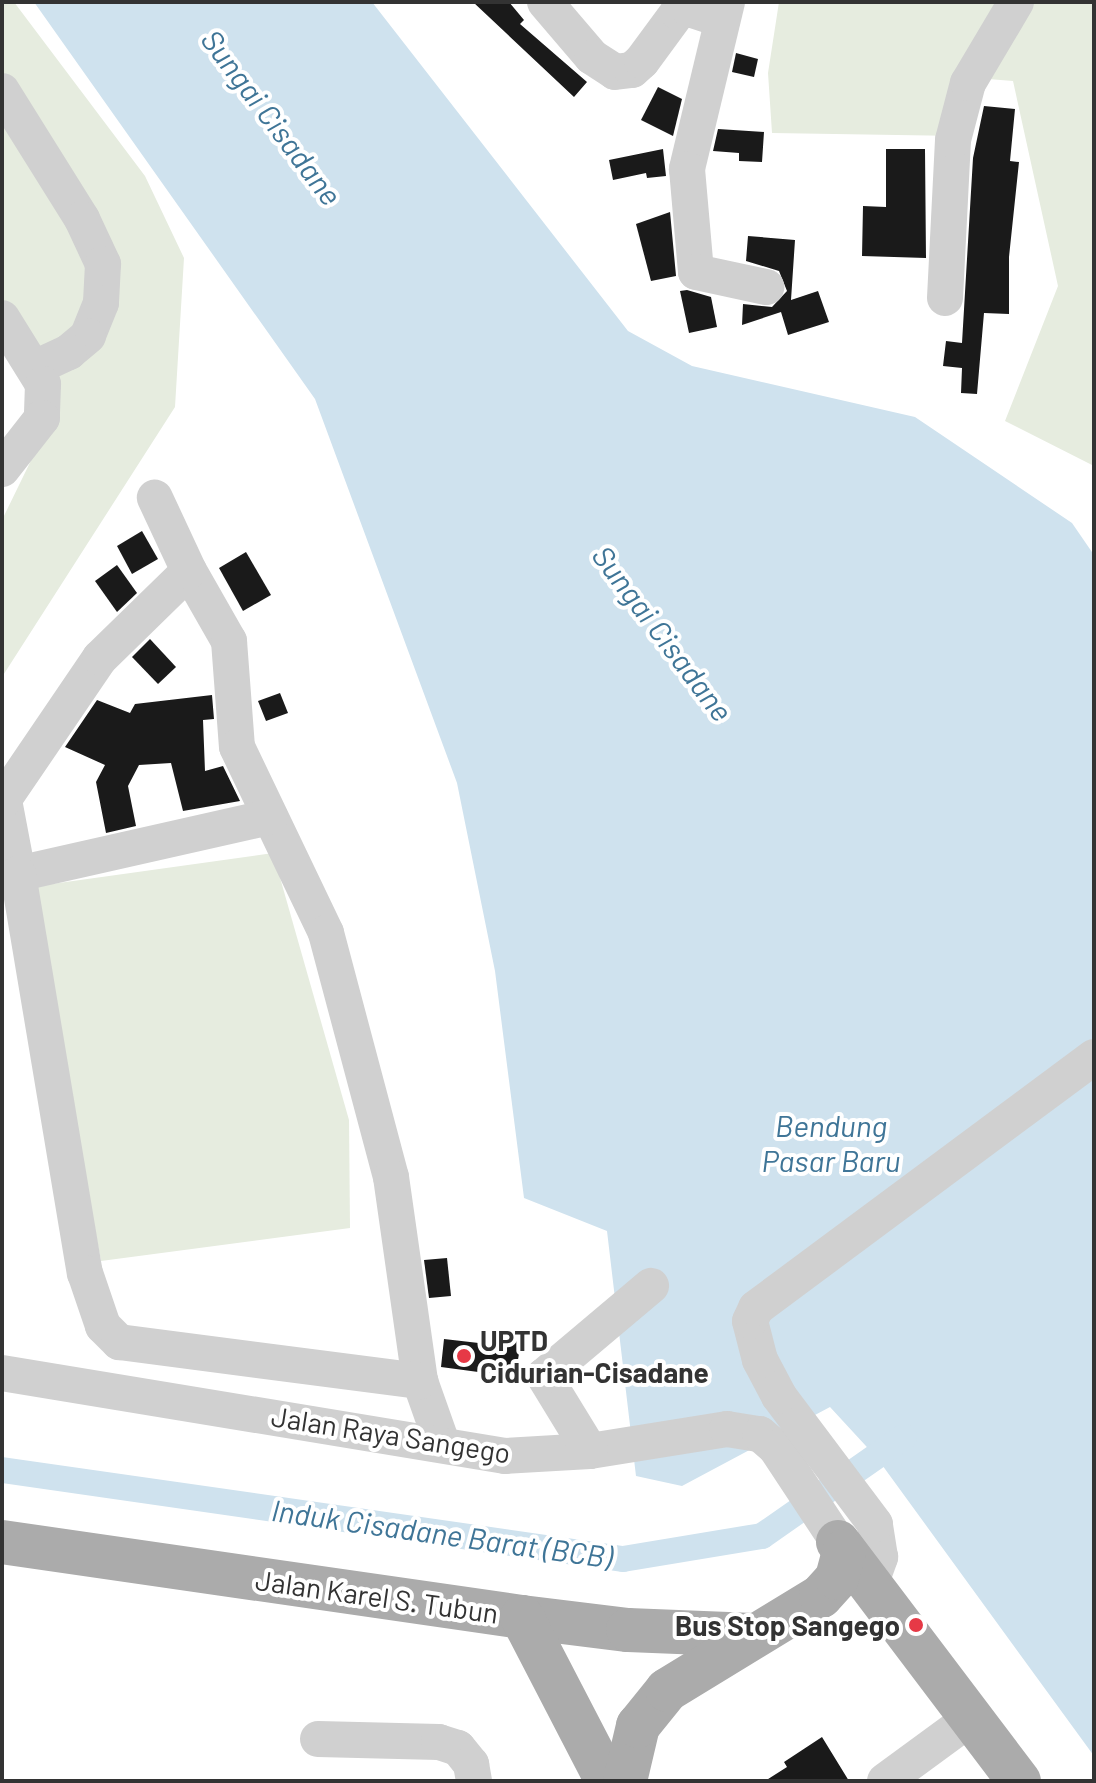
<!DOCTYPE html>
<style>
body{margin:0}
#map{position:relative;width:1096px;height:1783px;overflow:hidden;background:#fff;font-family:Barlow,sans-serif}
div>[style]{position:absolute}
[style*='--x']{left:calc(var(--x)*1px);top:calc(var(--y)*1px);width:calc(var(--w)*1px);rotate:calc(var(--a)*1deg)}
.green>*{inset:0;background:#e6ecdf}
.water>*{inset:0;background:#cfe2ee}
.canal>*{height:26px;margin:-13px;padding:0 13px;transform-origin:13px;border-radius:13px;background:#cfe2ee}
.building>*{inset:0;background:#1a1a1a}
.minor>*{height:36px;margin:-18px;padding:0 18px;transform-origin:18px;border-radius:18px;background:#d0d0d0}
.major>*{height:44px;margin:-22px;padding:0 22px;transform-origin:22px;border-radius:22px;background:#ababab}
.dots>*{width:22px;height:22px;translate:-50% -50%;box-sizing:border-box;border:4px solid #fff;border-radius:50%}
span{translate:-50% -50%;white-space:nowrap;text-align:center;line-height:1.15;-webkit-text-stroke:8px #fff;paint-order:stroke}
.poi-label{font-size:28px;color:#333;font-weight:700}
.left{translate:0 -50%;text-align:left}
.right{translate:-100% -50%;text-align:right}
.street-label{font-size:28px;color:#333}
.water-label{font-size:30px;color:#3f7597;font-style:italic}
.frame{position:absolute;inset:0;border:4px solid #333;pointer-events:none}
</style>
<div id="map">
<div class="green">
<i style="clip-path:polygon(2px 2px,14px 2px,145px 176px,184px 258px,175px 407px,2px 677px,2px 520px,59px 403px,2px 316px)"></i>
<i style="clip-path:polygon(779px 2px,1094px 2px,1094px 466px,1005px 421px,1058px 286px,1013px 81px,963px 77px,960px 136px,772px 133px,768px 73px)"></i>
<i style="clip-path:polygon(273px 853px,349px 1120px,350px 1228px,101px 1261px,30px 887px)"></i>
</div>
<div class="water">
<i style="clip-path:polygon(34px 2px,372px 2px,628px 331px,692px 366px,915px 417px,1072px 523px,1094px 555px,1094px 1756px,877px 1458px,830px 1407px,682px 1486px,636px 1476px,607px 1231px,524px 1198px,495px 971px,457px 783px,315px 399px)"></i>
</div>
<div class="canal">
<i style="--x:2;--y:1470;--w:627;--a:8.16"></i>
<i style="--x:623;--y:1559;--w:141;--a:-9.4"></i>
<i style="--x:762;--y:1536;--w:173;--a:-34.9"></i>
</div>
<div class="building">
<i style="clip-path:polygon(473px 2px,509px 2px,524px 20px,520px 24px,587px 82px,574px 97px)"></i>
<i style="clip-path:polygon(736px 53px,758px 59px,754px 77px,732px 72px)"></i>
<i style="clip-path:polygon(658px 87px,682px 99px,673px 136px,641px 120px)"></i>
<i style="clip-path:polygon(984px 106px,1015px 109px,1010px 161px,1019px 162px,1009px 257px,1009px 314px,984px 313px,977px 394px,961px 393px,962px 368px,943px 366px,946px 341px,962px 343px,973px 158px)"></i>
<i style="clip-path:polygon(718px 129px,764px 132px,762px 162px,739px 161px,739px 153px,713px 151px)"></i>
<i style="clip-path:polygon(663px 149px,666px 176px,647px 178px,646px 173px,613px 180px,609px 160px)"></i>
<i style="clip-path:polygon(886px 149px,925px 149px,926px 258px,862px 256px,863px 206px,886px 207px)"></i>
<i style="clip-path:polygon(670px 212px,676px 276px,651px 281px,636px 224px)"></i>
<i style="clip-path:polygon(748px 236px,795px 240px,791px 300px,818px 291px,829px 322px,788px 335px,781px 312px,742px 325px,743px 304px,772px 307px,787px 291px,779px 271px,746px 261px)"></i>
<i style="clip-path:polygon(687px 290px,711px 297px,717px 327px,689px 333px,680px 291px)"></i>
<i style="clip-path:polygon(142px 531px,158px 559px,132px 574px,117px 546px)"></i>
<i style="clip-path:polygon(246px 552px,271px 595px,243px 611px,219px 568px)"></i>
<i style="clip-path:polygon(117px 565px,137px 593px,117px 612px,95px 581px)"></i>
<i style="clip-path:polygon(150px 639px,176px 667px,158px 684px,132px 657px)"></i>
<i style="clip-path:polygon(280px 693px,288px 713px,266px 721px,258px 701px)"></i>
<i style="clip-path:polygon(212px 695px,214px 719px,203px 720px,205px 771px,223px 766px,240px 801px,183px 811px,171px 763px,139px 765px,128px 786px,136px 826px,106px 833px,96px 782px,105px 765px,65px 747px,97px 700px,130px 713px,135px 704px)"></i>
<i style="clip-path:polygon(447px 1258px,451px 1296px,429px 1298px,424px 1260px)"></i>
<i style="clip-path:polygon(497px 1338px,521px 1342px,515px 1377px,441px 1367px,444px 1339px,496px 1345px)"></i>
<i style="clip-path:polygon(822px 1737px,849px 1781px,765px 1781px,787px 1767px,784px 1762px)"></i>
</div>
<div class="minor">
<i style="--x:545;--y:2;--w:72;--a:49.5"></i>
<i style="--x:592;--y:57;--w:27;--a:33"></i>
<i style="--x:615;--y:72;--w:17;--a:-7"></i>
<i style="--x:632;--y:70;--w:13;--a:-42"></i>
<i style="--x:642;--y:61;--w:61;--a:-53.7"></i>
<i style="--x:678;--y:12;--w:11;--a:-15"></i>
<i style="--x:689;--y:9;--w:35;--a:18"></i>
<i style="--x:727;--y:2;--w:172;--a:103.5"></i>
<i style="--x:687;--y:169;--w:103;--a:85"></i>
<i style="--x:696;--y:272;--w:72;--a:12.1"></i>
<i style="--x:2;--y:91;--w:151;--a:58"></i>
<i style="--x:82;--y:219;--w:50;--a:65"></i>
<i style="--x:103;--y:264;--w:39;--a:93"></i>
<i style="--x:101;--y:303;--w:35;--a:112"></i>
<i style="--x:88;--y:336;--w:25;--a:140"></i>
<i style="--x:69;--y:352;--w:38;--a:155"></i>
<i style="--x:945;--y:298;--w:158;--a:-87.1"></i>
<i style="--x:953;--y:140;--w:59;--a:-75.3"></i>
<i style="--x:968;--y:83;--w:94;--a:-59.3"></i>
<i style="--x:2;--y:318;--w:78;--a:58.2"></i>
<i style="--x:43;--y:384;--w:34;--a:92"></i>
<i style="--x:42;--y:418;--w:65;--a:128.1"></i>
<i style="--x:189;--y:571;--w:81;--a:60.3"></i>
<i style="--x:229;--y:641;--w:106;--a:85.7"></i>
<i style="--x:237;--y:747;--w:206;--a:64.4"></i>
<i style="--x:326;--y:933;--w:253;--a:75.1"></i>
<i style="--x:391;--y:1177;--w:206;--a:81.9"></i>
<i style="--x:420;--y:1381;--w:66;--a:70.5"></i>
<i style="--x:4;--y:800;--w:75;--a:79.3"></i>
<i style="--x:2;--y:802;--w:174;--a:-55.8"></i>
<i style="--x:100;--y:658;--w:124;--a:-44.3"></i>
<i style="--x:189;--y:571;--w:81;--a:-115"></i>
<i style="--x:270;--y:817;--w:258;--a:167.3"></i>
<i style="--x:18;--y:874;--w:405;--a:80.5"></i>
<i style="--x:85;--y:1273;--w:56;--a:71.2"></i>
<i style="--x:103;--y:1326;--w:23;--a:45"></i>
<i style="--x:119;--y:1342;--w:304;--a:7.4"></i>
<i style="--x:2;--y:1373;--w:510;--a:9.37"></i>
<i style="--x:505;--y:1456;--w:85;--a:-3.4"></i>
<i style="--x:590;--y:1451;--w:139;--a:-9.1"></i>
<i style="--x:727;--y:1429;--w:33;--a:9"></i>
<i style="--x:760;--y:1434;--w:21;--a:41"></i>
<i style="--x:776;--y:1448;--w:113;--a:56.6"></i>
<i style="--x:590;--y:1451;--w:88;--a:-121.5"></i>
<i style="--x:544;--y:1376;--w:140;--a:-40.1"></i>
<i style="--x:870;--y:1585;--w:30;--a:-70"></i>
<i style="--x:880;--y:1557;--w:33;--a:-99"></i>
<i style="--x:875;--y:1524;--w:160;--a:-126.9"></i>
<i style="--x:779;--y:1396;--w:41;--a:-117.8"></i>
<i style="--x:760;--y:1360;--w:40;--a:-104.4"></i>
<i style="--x:750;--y:1321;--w:14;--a:-65"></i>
<i style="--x:756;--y:1308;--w:421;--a:-36.6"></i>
<i style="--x:318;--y:1739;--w:121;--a:1.4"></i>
<i style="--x:439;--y:1742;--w:20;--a:18"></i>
<i style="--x:458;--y:1748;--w:21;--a:51"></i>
<i style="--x:471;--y:1764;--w:17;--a:80"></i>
<i style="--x:885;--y:1781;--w:107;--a:-36.2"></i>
</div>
<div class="major">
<i style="--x:2;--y:1542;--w:525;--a:8.21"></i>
<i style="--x:522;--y:1617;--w:107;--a:7"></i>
<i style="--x:628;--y:1630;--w:125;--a:2.3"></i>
<i style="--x:838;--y:1542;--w:300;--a:52.9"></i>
<i style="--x:522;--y:1617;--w:185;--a:62.6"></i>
<i style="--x:625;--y:1781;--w:57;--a:-76.7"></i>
<i style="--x:638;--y:1726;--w:46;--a:-51.1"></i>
<i style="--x:667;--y:1690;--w:180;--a:-31.4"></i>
<i style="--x:821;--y:1596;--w:24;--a:-48"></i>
<i style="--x:837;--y:1578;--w:28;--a:-75"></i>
</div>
<div class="dots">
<i style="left:464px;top:1356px;background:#e63946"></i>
<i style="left:916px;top:1625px;background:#e63946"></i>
</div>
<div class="poi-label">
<span class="left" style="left:480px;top:1356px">UPTD<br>Cidurian-Cisadane</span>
<span class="right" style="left:900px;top:1625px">Bus Stop Sangego</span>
</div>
<div class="street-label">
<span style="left:391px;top:1434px;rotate:9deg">Jalan Raya Sangego</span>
<span style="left:377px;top:1596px;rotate:8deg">Jalan Karel S. Tubun</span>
</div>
<div class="water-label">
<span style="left:272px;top:117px;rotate:53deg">Sungai Cisadane</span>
<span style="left:663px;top:633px;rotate:53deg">Sungai Cisadane</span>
<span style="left:831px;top:1142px">Bendung<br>Pasar Baru</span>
<span style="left:442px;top:1533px;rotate:8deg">Induk Cisadane Barat (BCB)</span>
</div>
<div class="frame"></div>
</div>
